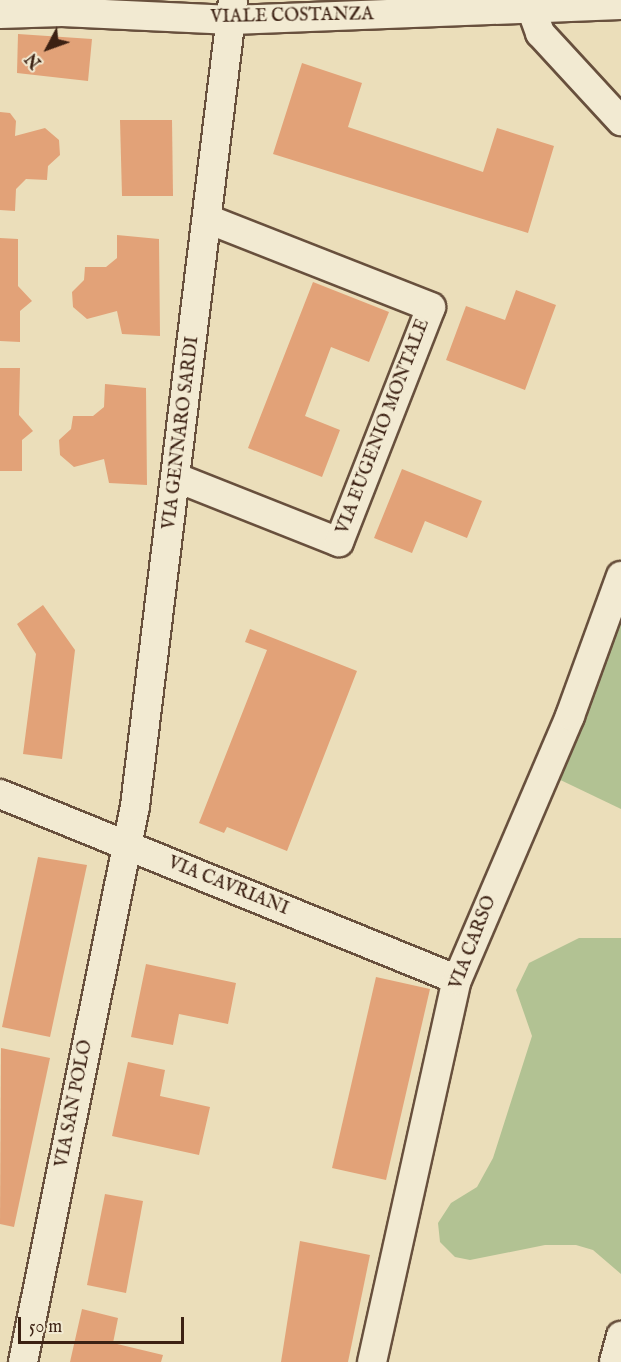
<!DOCTYPE html>
<style>
body{margin:0}
#map{position:relative;width:621px;height:1362px;overflow:hidden;background:#ebdeba;font-family:"IM FELL English",serif}
div>[style]{position:absolute}
[style*='--x']{left:calc(var(--x)*1px);top:calc(var(--y)*1px);width:calc(var(--w)*1px);rotate:calc(var(--a)*1deg)}
.green>*{inset:0;background:#b2c293}
.building>*{inset:0;background:#e2a278}
.roads{filter:drop-shadow(2px 0 #68503d) drop-shadow(-2px 0 #68503d) drop-shadow(0 2px #68503d) drop-shadow(0 -2px #68503d)}
.minor>*{height:28px;margin:-14px;padding:0 14px;transform-origin:14px;border-radius:14px;background:#f2ead2}
span{translate:-50% -50%;white-space:nowrap;text-align:center;line-height:1.15;-webkit-text-stroke:4.5px #f2ead2;paint-order:stroke}
.street-label{font-size:18px;color:#3c2113}
.north{position:absolute;left:18px;top:18px;width:60px;height:60px;-webkit-text-stroke:4px #f2ead2;paint-order:stroke;rotate:229deg;font-size:16px;font-weight:700;line-height:24px;text-align:center;color:#3c2113}
.north::after{content:'';display:block;margin:auto;width:21px;height:27px;background:#3c2113;clip-path:polygon(50% 0,100% 100%,50% 72%,0 100%)}
.scale{position:absolute;left:18px;top:1317px;width:166px;height:27px;box-sizing:border-box;border:3px solid #3c2113;border-top:0;padding-left:8px;font-size:18px;line-height:21px;white-space:nowrap;color:#3c2113;-webkit-text-stroke:4px #f2ead2;paint-order:stroke}
</style>
<div id="map">
<div class="green">
<i style="clip-path:polygon(621px 593px,621px 809px,550px 775px)"></i>
<i style="clip-path:polygon(579px 938px,621px 938px,621px 1274px,593px 1250px,576px 1245px,545px 1245px,470px 1260px,455px 1257px,440px 1242px,438px 1223px,451px 1203px,477px 1187px,493px 1158px,532px 1036px,516px 990px,529px 963px)"></i>
</div>
<div class="building">
<i style="clip-path:polygon(18px 34px,92px 39px,88px 81px,17px 73px)"></i>
<i style="clip-path:polygon(302px 63px,362px 83px,348px 127px,483px 172px,497px 128px,554px 146px,528px 233px,273px 154px)"></i>
<i style="clip-path:polygon(0 112px,10px 113px,16px 121px,15px 136px,45px 128px,59px 140px,60px 155px,48px 166px,47px 180px,26px 179px,16px 189px,15px 211px,0 210px)"></i>
<i style="clip-path:polygon(120px 120px,172px 120px,173px 196px,122px 196px)"></i>
<i style="clip-path:polygon(117px 235px,159px 239px,160px 336px,122px 334px,117px 311px,87px 319px,73px 307px,72px 292px,84px 280px,85px 267px,106px 267px,117px 258px)"></i>
<i style="clip-path:polygon(0 238px,18px 239px,18px 286px,32px 301px,20px 311px,20px 342px,0 341px)"></i>
<i style="clip-path:polygon(313px 282px,389px 312px,369px 362px,331px 347px,305px 416px,340px 430px,322px 477px,248px 448px)"></i>
<i style="clip-path:polygon(516px 290px,556px 305px,525px 390px,446px 360px,466px 306px,505px 320px)"></i>
<i style="clip-path:polygon(0 368px,20px 368px,19px 415px,33px 431px,22px 440px,22px 471px,0 471px)"></i>
<i style="clip-path:polygon(105px 384px,146px 388px,147px 485px,109px 483px,104px 459px,74px 467px,60px 455px,59px 440px,71px 429px,73px 416px,93px 416px,104px 407px)"></i>
<i style="clip-path:polygon(402px 469px,482px 501px,467px 538px,425px 521px,412px 553px,374px 538px)"></i>
<i style="clip-path:polygon(43px 605px,75px 650px,62px 759px,23px 754px,36px 654px,17px 624px)"></i>
<i style="clip-path:polygon(250px 629px,357px 671px,287px 851px,227px 827px,224px 833px,199px 823px,267px 650px,245px 642px)"></i>
<i style="clip-path:polygon(38px 857px,87px 865px,50px 1037px,2px 1027px)"></i>
<i style="clip-path:polygon(146px 964px,236px 983px,228px 1024px,179px 1014px,173px 1045px,131px 1037px)"></i>
<i style="clip-path:polygon(376px 977px,430px 989px,386px 1180px,332px 1168px)"></i>
<i style="clip-path:polygon(1px 1048px,50px 1058px,14px 1227px,0 1224px)"></i>
<i style="clip-path:polygon(128px 1062px,165px 1070px,160px 1096px,210px 1107px,199px 1155px,112px 1136px)"></i>
<i style="clip-path:polygon(105px 1194px,143px 1201px,126px 1293px,87px 1285px)"></i>
<i style="clip-path:polygon(300px 1241px,370px 1255px,348px 1362px,281px 1362px)"></i>
<i style="clip-path:polygon(82px 1309px,118px 1318px,113px 1343px,163px 1355px,161px 1362px,70px 1362px)"></i>
</div>
<div class="roads">
<div class="minor">
<i style="--x:531;--y:8;--w:27;--a:70"></i>
<i style="--x:540;--y:33;--w:120;--a:47.4"></i>
<i style="--x:0;--y:14;--w:62;--a:-1.8"></i>
<i style="--x:62;--y:12;--w:170;--a:2.7"></i>
<i style="--x:232;--y:20;--w:389;--a:-2.2"></i>
<i style="--x:177;--y:478;--w:174;--a:21.6"></i>
<i style="--x:339;--y:542;--w:252;--a:-68.6"></i>
<i style="--x:431;--y:307;--w:240;--a:-158.5"></i>
<i style="--x:0;--y:794;--w:493;--a:22.1"></i>
<i style="--x:23;--y:1362;--w:567;--a:-78.61"></i>
<i style="--x:135;--y:806;--w:812;--a:-83.07"></i>
<i style="--x:372;--y:1362;--w:391;--a:-77.5"></i>
<i style="--x:457;--y:980;--w:287;--a:-66.8"></i>
<i style="--x:570;--y:716;--w:149;--a:-70"></i>
<i style="--x:614;--y:1362;--w:27;--a:-75"></i>
</div>
</div>
<div class="street-label">
<span style="left:292px;top:17px;rotate:-1deg">VIALE COSTANZA</span>
<span style="left:384px;top:427px;rotate:-69deg">VIA EUGENIO MONTALE</span>
<span style="left:182px;top:433px;rotate:-83deg">VIA GENNARO SARDI</span>
<span style="left:228px;top:887px;rotate:22deg">VIA CAVRIANI</span>
<span style="left:474px;top:943px;rotate:-69deg">VIA CARSO</span>
<span style="left:75px;top:1104px;rotate:-79deg">VIA SAN POLO</span>
</div>
<div class="north">N</div>
<div class="scale">50 m</div>
</div>
